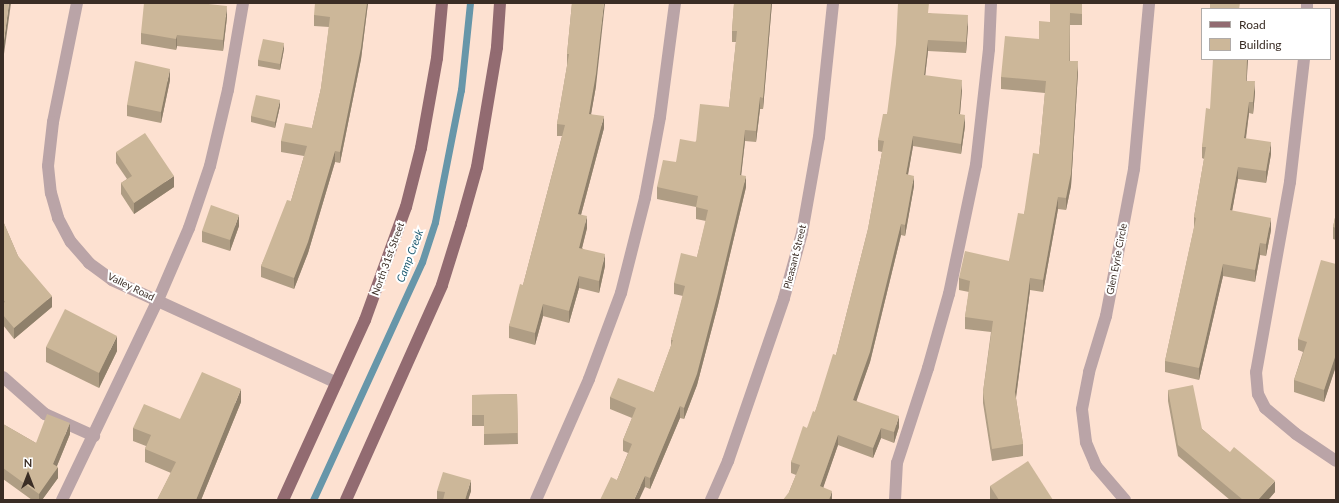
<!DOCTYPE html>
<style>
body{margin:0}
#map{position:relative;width:1339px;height:503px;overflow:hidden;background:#fde1d1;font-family:Lato,sans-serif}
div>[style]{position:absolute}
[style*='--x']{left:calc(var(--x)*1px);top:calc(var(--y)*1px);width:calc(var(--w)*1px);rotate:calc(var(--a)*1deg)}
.stream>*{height:7px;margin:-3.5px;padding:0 3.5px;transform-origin:3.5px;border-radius:3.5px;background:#6796a9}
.minor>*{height:12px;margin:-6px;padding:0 6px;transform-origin:6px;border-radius:6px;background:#baa4a7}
.major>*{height:12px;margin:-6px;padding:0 6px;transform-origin:6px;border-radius:6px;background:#926b71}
.wall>*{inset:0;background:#af9d84}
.shaded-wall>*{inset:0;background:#8f806b}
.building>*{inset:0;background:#ccb799}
span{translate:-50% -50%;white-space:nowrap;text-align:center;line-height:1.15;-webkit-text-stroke:4px #fff;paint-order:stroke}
.street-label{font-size:10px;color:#3a2d25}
.water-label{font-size:11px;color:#1e5b71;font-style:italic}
.frame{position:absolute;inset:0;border:4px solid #3a2d25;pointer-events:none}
.legend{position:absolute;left:1201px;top:8px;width:130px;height:52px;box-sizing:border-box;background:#fff;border:1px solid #b0aba8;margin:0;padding:5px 7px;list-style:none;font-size:12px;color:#3a2d25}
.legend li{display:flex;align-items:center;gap:8px;height:20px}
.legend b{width:20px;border:1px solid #b0aba8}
.north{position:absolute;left:8px;top:455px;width:40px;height:40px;-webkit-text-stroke:3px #fff;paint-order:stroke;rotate:0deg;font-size:11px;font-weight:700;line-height:16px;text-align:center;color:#3a2d25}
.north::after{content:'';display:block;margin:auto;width:14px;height:18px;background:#3a2d25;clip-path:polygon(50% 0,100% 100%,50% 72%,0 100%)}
</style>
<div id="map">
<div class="stream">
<i style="--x:313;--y:500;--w:262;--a:-65.4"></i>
<i style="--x:422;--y:262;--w:42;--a:-72"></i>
<i style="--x:435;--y:222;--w:135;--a:-78.9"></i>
<i style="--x:461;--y:90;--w:87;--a:-84.1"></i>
</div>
<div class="minor">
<i style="--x:77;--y:3;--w:121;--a:101.4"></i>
<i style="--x:53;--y:122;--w:44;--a:96.5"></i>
<i style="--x:48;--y:166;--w:27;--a:84"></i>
<i style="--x:51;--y:193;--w:26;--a:74"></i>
<i style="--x:58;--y:218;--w:27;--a:62"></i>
<i style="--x:71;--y:242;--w:28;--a:49"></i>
<i style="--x:89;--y:263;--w:29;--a:36"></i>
<i style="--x:112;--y:280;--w:247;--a:24.6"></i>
<i style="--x:1307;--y:9;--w:6;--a:-90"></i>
<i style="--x:1304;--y:59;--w:124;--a:96.5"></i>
<i style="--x:1290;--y:182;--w:193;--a:100.1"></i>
<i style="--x:1256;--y:372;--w:22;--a:85"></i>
<i style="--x:1258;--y:394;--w:16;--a:63"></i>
<i style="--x:1265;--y:408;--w:40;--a:40"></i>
<i style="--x:1296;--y:434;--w:48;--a:34"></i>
<i style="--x:3;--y:377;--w:56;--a:41.4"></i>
<i style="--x:45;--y:414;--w:54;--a:24.2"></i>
<i style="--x:62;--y:500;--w:222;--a:-64.4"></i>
<i style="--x:158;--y:300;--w:78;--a:-66.7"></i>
<i style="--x:189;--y:228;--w:65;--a:-71.3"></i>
<i style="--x:210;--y:166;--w:78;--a:-76.7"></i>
<i style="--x:228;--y:90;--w:88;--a:-80.2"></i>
<i style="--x:536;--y:500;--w:132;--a:-66.3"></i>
<i style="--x:589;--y:379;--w:92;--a:-69.6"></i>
<i style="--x:621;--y:293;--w:98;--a:-75.8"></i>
<i style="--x:645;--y:198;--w:82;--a:-79.5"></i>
<i style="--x:660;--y:117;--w:115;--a:-82.5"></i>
<i style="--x:711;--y:500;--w:43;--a:-66.4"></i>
<i style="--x:728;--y:461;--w:172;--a:-71"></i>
<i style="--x:784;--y:298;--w:67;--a:-74.5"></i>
<i style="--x:802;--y:233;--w:97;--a:-80"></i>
<i style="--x:819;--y:137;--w:135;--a:-84"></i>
<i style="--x:895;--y:500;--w:37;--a:-87"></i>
<i style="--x:897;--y:463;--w:100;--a:-71.9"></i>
<i style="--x:928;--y:368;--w:77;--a:-74.2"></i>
<i style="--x:949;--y:294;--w:132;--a:-78.2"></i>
<i style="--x:976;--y:165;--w:117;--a:-83.6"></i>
<i style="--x:989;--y:49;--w:46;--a:-87.5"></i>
<i style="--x:1125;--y:500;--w:45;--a:-130.5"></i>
<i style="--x:1096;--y:466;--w:26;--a:-113"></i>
<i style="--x:1086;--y:442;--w:33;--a:-97"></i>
<i style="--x:1082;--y:409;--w:38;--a:-79"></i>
<i style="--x:1089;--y:372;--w:59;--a:-73.1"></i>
<i style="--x:1106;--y:316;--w:150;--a:-79.2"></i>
<i style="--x:1134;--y:169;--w:167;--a:-84.8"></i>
</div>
<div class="major">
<i style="--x:283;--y:500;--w:198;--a:-65.5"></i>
<i style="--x:365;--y:320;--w:120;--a:-70.1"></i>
<i style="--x:406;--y:207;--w:61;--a:-75.7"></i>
<i style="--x:421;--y:148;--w:91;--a:-79.9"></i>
<i style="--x:437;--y:58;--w:55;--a:-84.8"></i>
<i style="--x:346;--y:500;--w:235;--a:-65.9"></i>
<i style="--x:442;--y:285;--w:64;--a:-72.7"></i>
<i style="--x:461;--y:224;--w:59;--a:-74.3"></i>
<i style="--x:477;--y:167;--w:122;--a:-80.5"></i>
<i style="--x:497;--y:47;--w:44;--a:-86.1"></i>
</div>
<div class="wall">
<i style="clip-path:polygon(368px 3px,361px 59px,340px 163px,335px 162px,308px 253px,294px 289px,261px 277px,261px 266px,291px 201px,304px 156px,281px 152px,281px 141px,312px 128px,321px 88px,329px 27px,314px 26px,314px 15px)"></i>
<i style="clip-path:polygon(572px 3px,596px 86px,591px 114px,604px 128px,581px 215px,587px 228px,582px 248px,605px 266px,599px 293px,579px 288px,569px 323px,543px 316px,535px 345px,509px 338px,509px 326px,523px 285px,562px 136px,557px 136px,557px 124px,567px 66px,567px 54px)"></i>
<i style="clip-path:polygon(722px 3px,772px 3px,763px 109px,760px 109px,756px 142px,745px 141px,741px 175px,746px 187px,718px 305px,697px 385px,684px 419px,680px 418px,650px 489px,645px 487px,617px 480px,628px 453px,623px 451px,623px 440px,632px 418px,610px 409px,610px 397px,654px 392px,671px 346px,671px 340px,683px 296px,674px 294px,674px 283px,697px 257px,706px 221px,696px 219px,696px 207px,657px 199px,657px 187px,676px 162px,729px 107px,736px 42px,732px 42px,732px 31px,734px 4px)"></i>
<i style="clip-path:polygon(1082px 3px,1082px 25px,1070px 25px,1070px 61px,1078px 72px,1071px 186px,1066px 210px,1058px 209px,1043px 292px,1030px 290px,1016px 398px,1023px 444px,1023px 456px,992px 461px,983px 403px,983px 392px,991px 332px,965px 329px,965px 317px,969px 292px,959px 290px,959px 278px,1009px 261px,1024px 214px,1039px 154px,1045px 93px,1001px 89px,1001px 77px,1039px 39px,1050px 22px)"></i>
<i style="clip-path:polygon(929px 13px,968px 26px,966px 53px,928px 51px,925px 76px,962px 90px,960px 114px,965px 126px,961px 154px,913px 146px,908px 175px,914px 186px,905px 236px,901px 235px,870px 362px,856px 401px,899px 427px,894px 443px,881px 438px,873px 458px,838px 445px,823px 487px,832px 500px,789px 492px,796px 475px,791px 473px,791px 462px,815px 412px,836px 355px,868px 229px,882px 152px,878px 151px,878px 140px,887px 114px)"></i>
<i style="clip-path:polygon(227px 17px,223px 51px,177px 46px,176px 50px,141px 44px,141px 33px)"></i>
<i style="clip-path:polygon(284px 49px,280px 70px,258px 66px,258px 60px)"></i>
<i style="clip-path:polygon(1248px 59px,1246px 81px,1255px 93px,1253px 114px,1249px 113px,1246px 139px,1271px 154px,1266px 183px,1238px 179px,1232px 211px,1271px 230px,1266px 256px,1260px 255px,1255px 282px,1223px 276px,1199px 380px,1165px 372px,1165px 361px,1194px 228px,1194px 217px,1204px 159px,1202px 158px,1202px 147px,1210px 109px)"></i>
<i style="clip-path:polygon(170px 80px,161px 123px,127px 116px,127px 105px)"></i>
<i style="clip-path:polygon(280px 106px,275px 128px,251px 122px,251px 116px)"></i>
<i style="clip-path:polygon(116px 152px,174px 187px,134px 214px,121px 194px,121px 183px,127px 179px,116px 163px)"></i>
<i style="clip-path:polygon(1336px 213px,1336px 240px,1333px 239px,1333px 227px)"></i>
<i style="clip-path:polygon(3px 221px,18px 256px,52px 307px,14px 339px,3px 325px)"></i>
<i style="clip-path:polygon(239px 226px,230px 251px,202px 242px,202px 231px)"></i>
<i style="clip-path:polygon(1336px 264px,1336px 366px,1324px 402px,1294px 392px,1294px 380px,1303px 352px,1298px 350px,1298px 339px)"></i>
<i style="clip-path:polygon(46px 347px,117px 351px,99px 388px,46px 362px)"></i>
<i style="clip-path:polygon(1168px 390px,1202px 429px,1275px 492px,1268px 500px,1230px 500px,1178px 456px,1168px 401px)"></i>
<i style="clip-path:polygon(517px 394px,518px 444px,484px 445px,484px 426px,472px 426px,472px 395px)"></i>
<i style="clip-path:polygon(241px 402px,201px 500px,157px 500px,171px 473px,145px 462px,145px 449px,146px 446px,133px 441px,133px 428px,180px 419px)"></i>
<i style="clip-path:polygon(3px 424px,36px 443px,70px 434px,57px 466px,58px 478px,42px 500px,32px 500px,3px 479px)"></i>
<i style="clip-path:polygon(990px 486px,1053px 500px,990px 500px)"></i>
<i style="clip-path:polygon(437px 491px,471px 491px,468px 500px,437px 500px)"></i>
</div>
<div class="shaded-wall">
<i style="clip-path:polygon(9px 3px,11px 3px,3px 61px,3px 48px)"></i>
<i style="clip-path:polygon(367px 3px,368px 3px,361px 59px,340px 163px,340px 152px)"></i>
<i style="clip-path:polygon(604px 3px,605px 3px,596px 86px,589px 126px,589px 114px)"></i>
<i style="clip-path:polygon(771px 3px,772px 3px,763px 109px,763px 98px)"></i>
<i style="clip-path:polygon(227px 6px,227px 17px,223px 51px,223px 40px)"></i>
<i style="clip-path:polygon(968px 15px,968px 26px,966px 53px,966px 42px)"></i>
<i style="clip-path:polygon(177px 35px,177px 46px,176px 50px,176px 39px)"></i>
<i style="clip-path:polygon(928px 40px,928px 51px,924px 86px,924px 75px)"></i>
<i style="clip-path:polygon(284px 43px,284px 49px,280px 70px,280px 64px)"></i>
<i style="clip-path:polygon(1247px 59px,1248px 59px,1246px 93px,1246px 81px)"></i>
<i style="clip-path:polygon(1078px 61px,1078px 72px,1071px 186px,1066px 210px,1066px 198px)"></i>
<i style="clip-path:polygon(170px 69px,170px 80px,161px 123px,161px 112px)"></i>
<i style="clip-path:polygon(962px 80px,962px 90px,959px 125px,959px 114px)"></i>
<i style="clip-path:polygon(1255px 81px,1255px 93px,1253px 114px,1253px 102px)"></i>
<i style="clip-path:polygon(760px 97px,760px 109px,756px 142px,756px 131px)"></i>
<i style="clip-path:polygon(280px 100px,280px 106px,275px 128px,275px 122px)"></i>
<i style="clip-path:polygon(1249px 102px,1249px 113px,1244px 150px,1244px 138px)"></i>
<i style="clip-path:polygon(965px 115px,965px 126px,961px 154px,961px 144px)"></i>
<i style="clip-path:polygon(604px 116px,604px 128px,578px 226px,578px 214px)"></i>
<i style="clip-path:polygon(745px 130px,745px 141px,740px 186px,740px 175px)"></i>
<i style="clip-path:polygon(913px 136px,913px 146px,906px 185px,906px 174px)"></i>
<i style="clip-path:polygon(1271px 142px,1271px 154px,1266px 183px,1266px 171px)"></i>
<i style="clip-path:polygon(335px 151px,335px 162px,308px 253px,294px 289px,294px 278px)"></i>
<i style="clip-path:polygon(1238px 167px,1238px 179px,1230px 222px,1230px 210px)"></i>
<i style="clip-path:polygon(174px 176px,174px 187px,134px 214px,134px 203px)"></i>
<i style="clip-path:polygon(746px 176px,746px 187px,718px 305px,697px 385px,684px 419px,684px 408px)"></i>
<i style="clip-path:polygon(914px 176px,914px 186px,905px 236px,905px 225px)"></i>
<i style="clip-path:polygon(1058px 197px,1058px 209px,1043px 292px,1043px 280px)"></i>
<i style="clip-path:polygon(239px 215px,239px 226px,230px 251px,230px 240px)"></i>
<i style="clip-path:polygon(587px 216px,587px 228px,579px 260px,579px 248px)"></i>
<i style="clip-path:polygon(1271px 218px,1271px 230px,1266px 256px,1266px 244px)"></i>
<i style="clip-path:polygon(901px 224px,901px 235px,870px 362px,853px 411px,853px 400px)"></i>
<i style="clip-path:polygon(1260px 243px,1260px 255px,1255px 282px,1255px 270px)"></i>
<i style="clip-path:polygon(605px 254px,605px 266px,599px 293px,599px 281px)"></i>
<i style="clip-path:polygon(1223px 264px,1223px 276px,1199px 380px,1199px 368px)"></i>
<i style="clip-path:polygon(579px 276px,579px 288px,569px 323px,569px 311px)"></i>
<i style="clip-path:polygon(1030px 278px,1030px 290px,1015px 404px,1015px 392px)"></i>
<i style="clip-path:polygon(52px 296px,52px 307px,14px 339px,14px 328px)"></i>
<i style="clip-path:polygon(543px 304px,543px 316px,535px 345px,535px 333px)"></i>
<i style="clip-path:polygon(117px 336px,117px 351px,99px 388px,99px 373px)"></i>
<i style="clip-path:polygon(1336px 354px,1336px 366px,1324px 402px,1324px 390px)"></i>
<i style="clip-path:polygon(241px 389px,241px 402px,201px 500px,196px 500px)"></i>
<i style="clip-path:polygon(680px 406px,680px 418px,650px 489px,650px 478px)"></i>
<i style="clip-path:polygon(899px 416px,899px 427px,894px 443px,894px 432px)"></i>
<i style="clip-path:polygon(70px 423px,70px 434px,54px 473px,58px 467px,58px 478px,42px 500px,39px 500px,39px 494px,53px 464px)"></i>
<i style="clip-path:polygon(881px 428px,881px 438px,873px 458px,873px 448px)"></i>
<i style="clip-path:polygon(838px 435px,838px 445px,820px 497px,820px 486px)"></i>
<i style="clip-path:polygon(645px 476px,645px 487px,639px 500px,634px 500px)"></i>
<i style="clip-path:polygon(471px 480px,471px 491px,468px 500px,465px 500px)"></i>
<i style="clip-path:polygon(1275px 481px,1275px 492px,1268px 500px,1258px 500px)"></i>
<i style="clip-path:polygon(832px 491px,832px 500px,829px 500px)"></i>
</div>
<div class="building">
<i style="clip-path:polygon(3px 3px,9px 3px,3px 48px)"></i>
<i style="clip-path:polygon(144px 3px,199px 3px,227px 6px,223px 40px,177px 35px,176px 39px,141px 33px)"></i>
<i style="clip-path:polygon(315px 3px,367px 3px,361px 48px,340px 152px,335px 151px,308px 242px,294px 278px,261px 266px,287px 200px,291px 201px,307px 146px,281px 141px,285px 123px,312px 128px,321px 88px,330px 17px,314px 15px)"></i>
<i style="clip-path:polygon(572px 3px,604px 3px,596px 74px,589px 114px,604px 116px,578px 214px,587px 216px,579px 248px,605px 254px,599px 281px,579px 276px,569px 311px,543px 304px,535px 333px,509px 326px,520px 284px,523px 285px,565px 125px,557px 124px,569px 54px,567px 54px)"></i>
<i style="clip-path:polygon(734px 3px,771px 3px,763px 98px,760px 97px,756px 131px,745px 130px,740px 175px,746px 176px,718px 293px,697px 374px,684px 408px,680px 406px,650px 478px,645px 476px,634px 500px,600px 500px,611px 477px,617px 480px,632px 444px,623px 440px,636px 408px,610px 397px,618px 378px,654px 392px,673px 340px,671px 340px,685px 286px,674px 283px,681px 253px,697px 257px,708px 210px,696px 207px,698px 196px,657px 187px,663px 160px,676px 162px,680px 139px,696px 142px,700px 104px,729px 107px,737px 31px,732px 31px)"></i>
<i style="clip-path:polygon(898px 3px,929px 3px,928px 13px,968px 15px,966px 42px,928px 40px,924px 75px,962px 80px,959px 114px,965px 115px,961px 144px,913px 136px,906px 174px,914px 176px,905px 225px,901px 224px,870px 352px,853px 400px,899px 416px,894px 432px,881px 428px,873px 448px,838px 435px,820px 486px,832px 491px,829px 500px,783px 500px,789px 492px,800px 465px,791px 462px,803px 426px,807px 428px,813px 411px,815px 412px,833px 354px,836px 355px,868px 229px,884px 141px,878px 140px,883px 114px,887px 114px,896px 44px)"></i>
<i style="clip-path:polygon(1050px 3px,1082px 3px,1082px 14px,1070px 13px,1069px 61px,1078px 61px,1071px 174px,1066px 198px,1058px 197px,1043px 280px,1030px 278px,1015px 392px,1023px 444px,992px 449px,983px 392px,993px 321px,965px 317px,970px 281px,959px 278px,965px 251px,1009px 261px,1018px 213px,1024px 214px,1033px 153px,1039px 154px,1046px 81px,1001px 77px,1005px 36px,1039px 39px,1039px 21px,1050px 22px)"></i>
<i style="clip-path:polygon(1210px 3px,1240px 3px,1239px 9px,1210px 9px)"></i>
<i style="clip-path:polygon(263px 39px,284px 43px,280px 64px,258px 60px)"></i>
<i style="clip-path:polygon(1213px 59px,1247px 59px,1246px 81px,1255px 81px,1253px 102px,1249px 102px,1244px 138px,1271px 142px,1266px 171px,1238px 167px,1230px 210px,1271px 218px,1266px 244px,1260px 243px,1255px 270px,1223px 264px,1199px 368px,1165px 361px,1196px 218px,1194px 217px,1206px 147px,1202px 147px,1206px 108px,1210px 109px)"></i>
<i style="clip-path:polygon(135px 61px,170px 69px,161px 112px,127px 105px)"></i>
<i style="clip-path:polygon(256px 95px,280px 100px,275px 122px,251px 116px)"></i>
<i style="clip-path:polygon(145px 133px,174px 176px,134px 203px,121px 183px,132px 176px,116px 152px)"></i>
<i style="clip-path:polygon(211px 205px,239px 215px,230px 240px,202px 231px)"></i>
<i style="clip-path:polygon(1336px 213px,1336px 228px,1333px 227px)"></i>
<i style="clip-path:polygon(3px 221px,18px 256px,52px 296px,14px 328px,3px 315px,3px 303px,5px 302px,3px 299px)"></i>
<i style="clip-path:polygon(1321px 260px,1336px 264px,1336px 354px,1324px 390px,1294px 380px,1307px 342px,1298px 339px)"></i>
<i style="clip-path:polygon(65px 309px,117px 336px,99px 373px,46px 347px)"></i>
<i style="clip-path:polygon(202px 372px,241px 389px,196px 500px,157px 500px,176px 462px,145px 449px,151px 435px,133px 428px,144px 404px,180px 419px)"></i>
<i style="clip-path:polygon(1193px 385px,1202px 429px,1230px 452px,1234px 447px,1275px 481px,1258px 500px,1243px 500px,1178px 445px,1168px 390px)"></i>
<i style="clip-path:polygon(517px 394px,518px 433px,484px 434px,484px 415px,472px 415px,472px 395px)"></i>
<i style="clip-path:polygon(47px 414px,70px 423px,53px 464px,58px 467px,39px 494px,3px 468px,3px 424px,36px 443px)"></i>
<i style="clip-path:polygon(1028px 461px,1053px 500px,999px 500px,990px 486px)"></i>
<i style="clip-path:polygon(443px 472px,471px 480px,465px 500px,443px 500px,445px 492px,437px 491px)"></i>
</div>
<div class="street-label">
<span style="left:795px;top:257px;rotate:-76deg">Pleasant Street</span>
<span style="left:388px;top:259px;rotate:-70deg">North 31st Street</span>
<span style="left:1117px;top:259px;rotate:-79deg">Glen Eyrie Circle</span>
<span style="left:131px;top:287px;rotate:26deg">Valley Road</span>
</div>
<div class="water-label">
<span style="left:410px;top:256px;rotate:-69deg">Camp Creek</span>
</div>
<div class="frame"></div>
<ul class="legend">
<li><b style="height:5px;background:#926b71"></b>Road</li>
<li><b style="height:11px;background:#ccb799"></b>Building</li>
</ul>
<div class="north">N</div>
</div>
